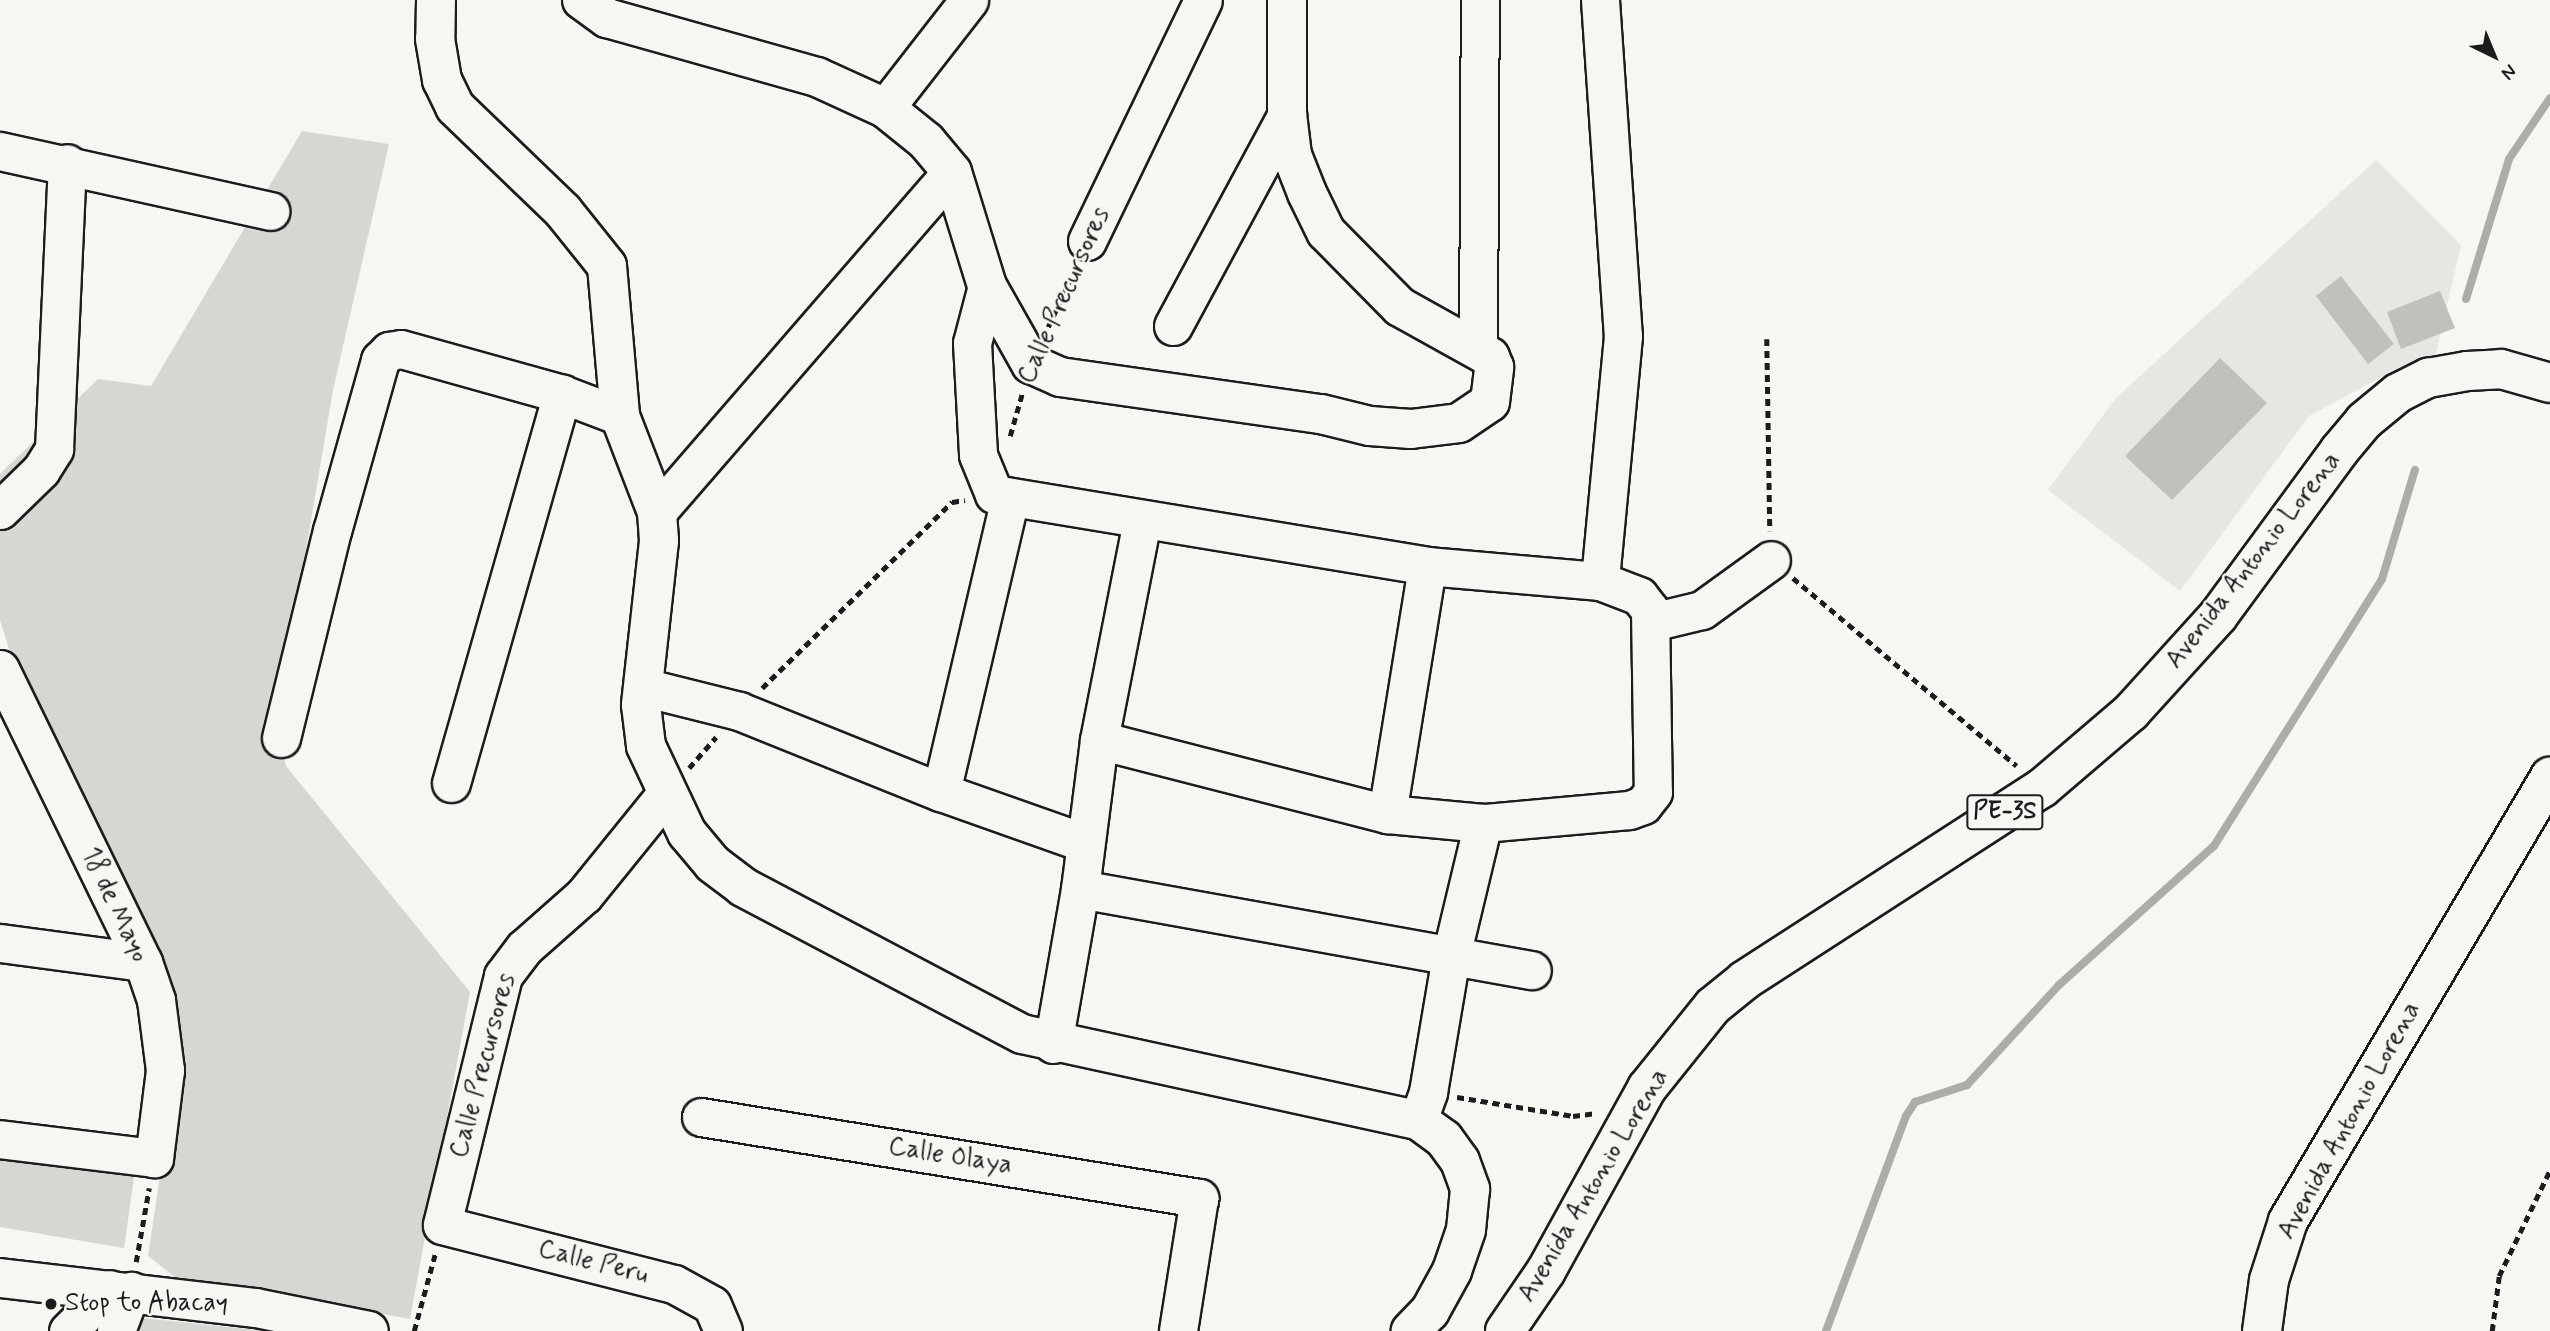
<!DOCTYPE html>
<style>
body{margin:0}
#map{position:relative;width:2550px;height:1331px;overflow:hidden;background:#f6f6f2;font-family:Mynerve,sans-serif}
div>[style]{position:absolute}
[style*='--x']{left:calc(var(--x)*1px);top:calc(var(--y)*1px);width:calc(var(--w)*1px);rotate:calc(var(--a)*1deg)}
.built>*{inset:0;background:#e6e6e2}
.green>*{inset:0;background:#d6d6d2}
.stream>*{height:8px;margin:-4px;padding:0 4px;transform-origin:4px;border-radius:4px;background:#acaca9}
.building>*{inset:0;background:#c0c0bd}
.path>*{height:4.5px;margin-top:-2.25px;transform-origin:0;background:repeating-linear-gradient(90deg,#1c1c1c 0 7px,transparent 0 12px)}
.roads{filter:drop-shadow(2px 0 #1c1c1c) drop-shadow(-2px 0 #1c1c1c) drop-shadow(0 2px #1c1c1c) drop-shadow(0 -2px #1c1c1c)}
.minor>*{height:37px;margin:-18.5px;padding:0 18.5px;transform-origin:18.5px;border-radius:18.5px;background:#f6f6f2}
.major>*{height:38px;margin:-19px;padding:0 19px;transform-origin:19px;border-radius:19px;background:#f6f6f2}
.highway>*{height:38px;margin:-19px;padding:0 19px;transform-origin:19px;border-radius:19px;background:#f6f6f2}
.dots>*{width:19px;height:19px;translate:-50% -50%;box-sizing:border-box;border:4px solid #f6f6f2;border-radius:50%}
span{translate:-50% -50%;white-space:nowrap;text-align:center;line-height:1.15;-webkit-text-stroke:5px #f6f6f2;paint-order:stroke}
.shield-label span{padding:2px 5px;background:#f6f6f2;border:2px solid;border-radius:5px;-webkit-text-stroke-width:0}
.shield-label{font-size:24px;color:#1c1c1c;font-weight:700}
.street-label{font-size:26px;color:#1c1c1c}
.poi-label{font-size:26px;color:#1c1c1c}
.left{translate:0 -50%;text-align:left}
.north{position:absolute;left:2459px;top:21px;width:70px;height:70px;-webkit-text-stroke:5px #f6f6f2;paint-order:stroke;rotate:137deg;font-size:19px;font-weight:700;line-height:28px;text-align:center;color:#1c1c1c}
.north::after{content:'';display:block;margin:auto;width:24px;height:32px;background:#1c1c1c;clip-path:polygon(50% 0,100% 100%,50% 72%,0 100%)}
</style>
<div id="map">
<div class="built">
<i style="clip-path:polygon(2376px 160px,2461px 245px,2432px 370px,2383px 376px,2309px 416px,2180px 591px,2048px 490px,2115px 399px)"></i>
</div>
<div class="green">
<i style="clip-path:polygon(302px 131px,389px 144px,333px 390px,276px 728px,286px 766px,470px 992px,410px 1319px,175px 1277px,148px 1256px,177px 1062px,141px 922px,9px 649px,0 620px,0 474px,98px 379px,151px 386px)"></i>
<i style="clip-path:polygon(0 1155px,134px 1177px,124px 1248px,0 1227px)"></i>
<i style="clip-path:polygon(133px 1317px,265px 1331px,128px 1331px)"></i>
</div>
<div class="stream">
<i style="--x:2466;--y:299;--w:146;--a:-72.9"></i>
<i style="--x:2509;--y:159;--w:73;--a:-56.1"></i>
<i style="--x:1826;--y:1331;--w:229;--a:-69.6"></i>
<i style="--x:1906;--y:1116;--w:17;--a:-57"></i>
<i style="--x:1915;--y:1102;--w:55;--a:-18.1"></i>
<i style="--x:1967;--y:1085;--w:136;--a:-47.4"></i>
<i style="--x:2059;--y:985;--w:208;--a:-41.9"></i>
<i style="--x:2214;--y:846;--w:315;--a:-57.8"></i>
<i style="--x:2382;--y:579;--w:114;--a:-73.2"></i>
</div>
<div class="building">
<i style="clip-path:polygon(2341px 276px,2394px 344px,2368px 364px,2316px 296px)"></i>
<i style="clip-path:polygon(2440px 291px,2455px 328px,2401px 349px,2387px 312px)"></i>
<i style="clip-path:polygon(2220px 358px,2267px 403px,2172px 500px,2125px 456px)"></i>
</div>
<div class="path">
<i style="--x:1048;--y:327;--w:64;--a:-65"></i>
<i style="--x:1767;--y:339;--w:192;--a:89.1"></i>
<i style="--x:1010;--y:436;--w:44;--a:-74.1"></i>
<i style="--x:1793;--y:578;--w:292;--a:40"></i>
<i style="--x:762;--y:688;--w:266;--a:-44.4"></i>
<i style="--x:952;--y:502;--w:13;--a:-9"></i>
<i style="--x:689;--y:768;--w:41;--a:-48.9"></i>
<i style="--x:1457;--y:1097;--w:118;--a:9.3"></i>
<i style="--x:1573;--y:1116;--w:24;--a:-7"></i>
<i style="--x:136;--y:1262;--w:75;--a:-80"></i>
<i style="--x:414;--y:1331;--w:80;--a:-74.7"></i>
<i style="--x:2492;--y:1331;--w:55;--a:-82.7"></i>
<i style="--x:2499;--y:1276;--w:118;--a:-64.3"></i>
</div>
<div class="roads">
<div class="minor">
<i style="--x:1600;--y:0;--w:337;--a:86.1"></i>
<i style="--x:1623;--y:336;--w:246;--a:95.4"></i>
<i style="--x:885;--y:108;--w:137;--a:-52.1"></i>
<i style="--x:0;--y:151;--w:277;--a:12.5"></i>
<i style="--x:1087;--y:241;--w:267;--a:-64.3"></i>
<i style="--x:987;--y:286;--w:59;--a:104.7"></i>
<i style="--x:972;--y:343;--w:112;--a:86.9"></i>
<i style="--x:978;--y:455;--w:42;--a:67.7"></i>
<i style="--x:994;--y:494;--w:439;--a:9.4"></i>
<i style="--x:1427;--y:566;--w:174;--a:5"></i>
<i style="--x:1600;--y:581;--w:42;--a:21"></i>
<i style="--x:1639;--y:596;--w:18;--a:52"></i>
<i style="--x:1650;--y:610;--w:182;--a:89.1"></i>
<i style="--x:1653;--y:792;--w:16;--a:128"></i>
<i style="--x:1643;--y:805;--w:15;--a:160"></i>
<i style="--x:1629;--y:810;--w:147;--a:174.9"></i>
<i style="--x:1483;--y:823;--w:96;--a:-174.6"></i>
<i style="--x:1387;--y:814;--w:297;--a:-165.6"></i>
<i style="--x:1173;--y:326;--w:241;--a:-61.7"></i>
<i style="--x:1478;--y:348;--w:348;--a:-89.7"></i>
<i style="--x:0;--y:510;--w:57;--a:-44.3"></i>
<i style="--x:41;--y:470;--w:25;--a:-58"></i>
<i style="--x:54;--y:449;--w:286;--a:-87.4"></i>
<i style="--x:657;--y:512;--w:450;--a:-49.1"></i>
<i style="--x:1652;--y:622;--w:51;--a:-13.5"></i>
<i style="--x:1702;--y:610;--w:85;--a:-35.9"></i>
<i style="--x:0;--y:669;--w:326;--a:64"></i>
<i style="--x:143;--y:962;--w:40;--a:71.1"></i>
<i style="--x:156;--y:1000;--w:71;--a:82.7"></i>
<i style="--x:165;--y:1070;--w:89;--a:97.1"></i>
<i style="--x:154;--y:1158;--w:155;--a:-173"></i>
<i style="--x:643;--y:687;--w:99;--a:14"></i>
<i style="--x:739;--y:711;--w:218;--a:21.9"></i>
<i style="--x:941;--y:792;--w:153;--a:19.5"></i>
<i style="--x:281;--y:738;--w:213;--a:-76.2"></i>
<i style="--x:332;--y:531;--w:178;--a:-74.3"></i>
<i style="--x:380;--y:360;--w:13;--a:-45"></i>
<i style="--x:389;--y:351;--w:12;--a:-9"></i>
<i style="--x:401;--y:349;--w:167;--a:15.6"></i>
<i style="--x:562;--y:394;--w:62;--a:20.8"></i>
<i style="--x:451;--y:783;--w:405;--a:-74.1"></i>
<i style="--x:941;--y:792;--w:303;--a:-76.8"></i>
<i style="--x:665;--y:795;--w:129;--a:129"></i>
<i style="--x:584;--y:895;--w:80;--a:138.5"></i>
<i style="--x:524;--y:948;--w:35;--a:127"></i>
<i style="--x:503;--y:976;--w:256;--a:103.8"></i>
<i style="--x:442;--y:1225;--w:239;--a:14.3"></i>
<i style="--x:674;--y:1284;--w:43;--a:28.9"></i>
<i style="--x:712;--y:1305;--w:28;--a:67"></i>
<i style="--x:1387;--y:814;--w:251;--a:-80.8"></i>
<i style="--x:1080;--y:889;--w:459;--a:10.2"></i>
<i style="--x:0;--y:943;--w:144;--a:7.6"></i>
<i style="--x:1053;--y:1044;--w:157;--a:-80.1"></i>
<i style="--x:1080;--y:889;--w:150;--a:-82.7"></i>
<i style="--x:1099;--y:740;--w:223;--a:-78.9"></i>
<i style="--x:701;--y:1117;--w:505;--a:9.24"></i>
<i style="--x:1199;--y:1198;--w:135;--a:99"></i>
<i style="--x:1418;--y:1120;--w:30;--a:-70"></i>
<i style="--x:1428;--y:1092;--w:138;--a:-80.4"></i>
<i style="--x:1451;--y:956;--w:137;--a:-76.5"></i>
<i style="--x:68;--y:1331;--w:59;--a:-45"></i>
<i style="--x:116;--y:1331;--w:43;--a:-69.4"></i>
</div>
<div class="major">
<i style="--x:436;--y:0;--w:39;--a:91"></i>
<i style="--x:435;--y:39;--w:42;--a:80.3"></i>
<i style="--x:442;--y:80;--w:30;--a:64"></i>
<i style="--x:455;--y:107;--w:150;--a:43.9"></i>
<i style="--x:563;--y:211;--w:70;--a:51.3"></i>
<i style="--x:607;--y:266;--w:151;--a:85"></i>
<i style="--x:620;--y:416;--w:103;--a:68.9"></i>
<i style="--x:657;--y:512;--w:29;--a:86"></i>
<i style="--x:659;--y:541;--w:165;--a:96.3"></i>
<i style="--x:641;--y:705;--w:41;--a:83"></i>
<i style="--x:646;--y:746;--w:96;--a:64.8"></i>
<i style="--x:687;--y:833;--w:40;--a:50"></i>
<i style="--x:713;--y:864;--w:38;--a:37"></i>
<i style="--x:743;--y:887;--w:315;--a:27.8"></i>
<i style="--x:1022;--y:1034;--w:405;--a:12.3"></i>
<i style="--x:1418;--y:1120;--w:32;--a:36"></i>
<i style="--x:1444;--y:1139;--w:27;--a:54"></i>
<i style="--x:1460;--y:1161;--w:30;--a:70"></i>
<i style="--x:1470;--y:1189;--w:41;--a:95.6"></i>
<i style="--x:1466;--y:1230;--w:43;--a:108.9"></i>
<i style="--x:1452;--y:1271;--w:46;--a:118.8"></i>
<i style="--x:1430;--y:1311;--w:28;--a:134"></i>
<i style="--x:582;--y:0;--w:31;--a:36"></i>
<i style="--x:607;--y:18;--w:218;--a:15.7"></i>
<i style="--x:817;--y:77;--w:75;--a:24.5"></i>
<i style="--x:885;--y:108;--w:53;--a:38.8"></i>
<i style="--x:926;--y:141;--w:40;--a:50"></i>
<i style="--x:952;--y:172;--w:119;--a:72.9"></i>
<i style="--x:987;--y:286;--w:90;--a:60.6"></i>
<i style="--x:1031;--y:364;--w:32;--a:24"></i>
<i style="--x:1060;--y:377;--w:264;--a:8.1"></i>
<i style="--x:1321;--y:414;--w:50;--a:13.8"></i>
<i style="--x:1370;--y:426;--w:41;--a:4.2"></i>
<i style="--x:1411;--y:429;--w:48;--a:-7.1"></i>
<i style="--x:1459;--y:423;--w:37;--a:-34"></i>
<i style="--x:1490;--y:402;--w:35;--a:-83"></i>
<i style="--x:1494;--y:367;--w:11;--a:-112"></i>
<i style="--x:1490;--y:357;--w:103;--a:-150.9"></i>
<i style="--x:1400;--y:307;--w:105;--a:-134.6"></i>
<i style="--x:1326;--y:232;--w:43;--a:-116"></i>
<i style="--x:1307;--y:193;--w:41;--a:-111.5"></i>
<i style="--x:1292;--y:155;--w:41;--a:-97"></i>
<i style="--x:1287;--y:114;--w:114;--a:-90"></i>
</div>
<div class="highway">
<i style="--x:0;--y:1278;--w:258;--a:6.7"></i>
<i style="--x:256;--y:1308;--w:115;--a:11.5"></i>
<i style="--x:1505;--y:1331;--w:73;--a:-55.7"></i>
<i style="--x:1546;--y:1271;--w:209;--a:-61.1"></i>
<i style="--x:1647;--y:1088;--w:105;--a:-51.2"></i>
<i style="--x:1713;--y:1006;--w:41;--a:-39.1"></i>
<i style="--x:1745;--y:980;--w:354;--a:-32.9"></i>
<i style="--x:2042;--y:788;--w:117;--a:-40.5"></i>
<i style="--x:2131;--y:712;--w:130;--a:-47.8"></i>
<i style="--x:2218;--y:616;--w:205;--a:-53.7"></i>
<i style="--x:2339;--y:451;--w:39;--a:-50"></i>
<i style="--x:2364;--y:421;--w:44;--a:-39.5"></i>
<i style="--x:2398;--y:393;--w:34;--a:-27"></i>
<i style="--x:2428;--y:378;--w:40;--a:-10"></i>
<i style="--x:2467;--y:371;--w:34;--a:-3"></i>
<i style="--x:2501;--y:369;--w:51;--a:15.9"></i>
<i style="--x:2262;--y:1331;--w:51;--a:-82.2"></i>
<i style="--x:2269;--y:1280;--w:62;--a:-72.1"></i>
<i style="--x:2288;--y:1221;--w:516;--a:-59.46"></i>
</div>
</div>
<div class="dots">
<i style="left:51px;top:1304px;background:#1c1c1c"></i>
</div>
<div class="shield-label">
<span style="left:2005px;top:812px">PE-3S</span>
</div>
<div class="street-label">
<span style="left:1065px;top:296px;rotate:-66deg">Calle Precursores</span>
<span style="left:2254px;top:561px;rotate:-52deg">Avenida Antonio Lorena</span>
<span style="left:114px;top:905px;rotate:65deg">18 de Mayo</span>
<span style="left:484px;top:1066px;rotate:-75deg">Calle Precursores</span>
<span style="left:2350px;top:1121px;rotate:-61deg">Avenida Antonio Lorena</span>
<span style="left:950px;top:1157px;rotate:9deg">Calle Olaya</span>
<span style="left:1594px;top:1186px;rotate:-59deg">Avenida Antonio Lorena</span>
<span style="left:593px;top:1263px;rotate:14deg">Calle Peru</span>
</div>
<div class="poi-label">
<span class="left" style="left:65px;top:1304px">Stop to Abacay</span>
</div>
<div class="north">N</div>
</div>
